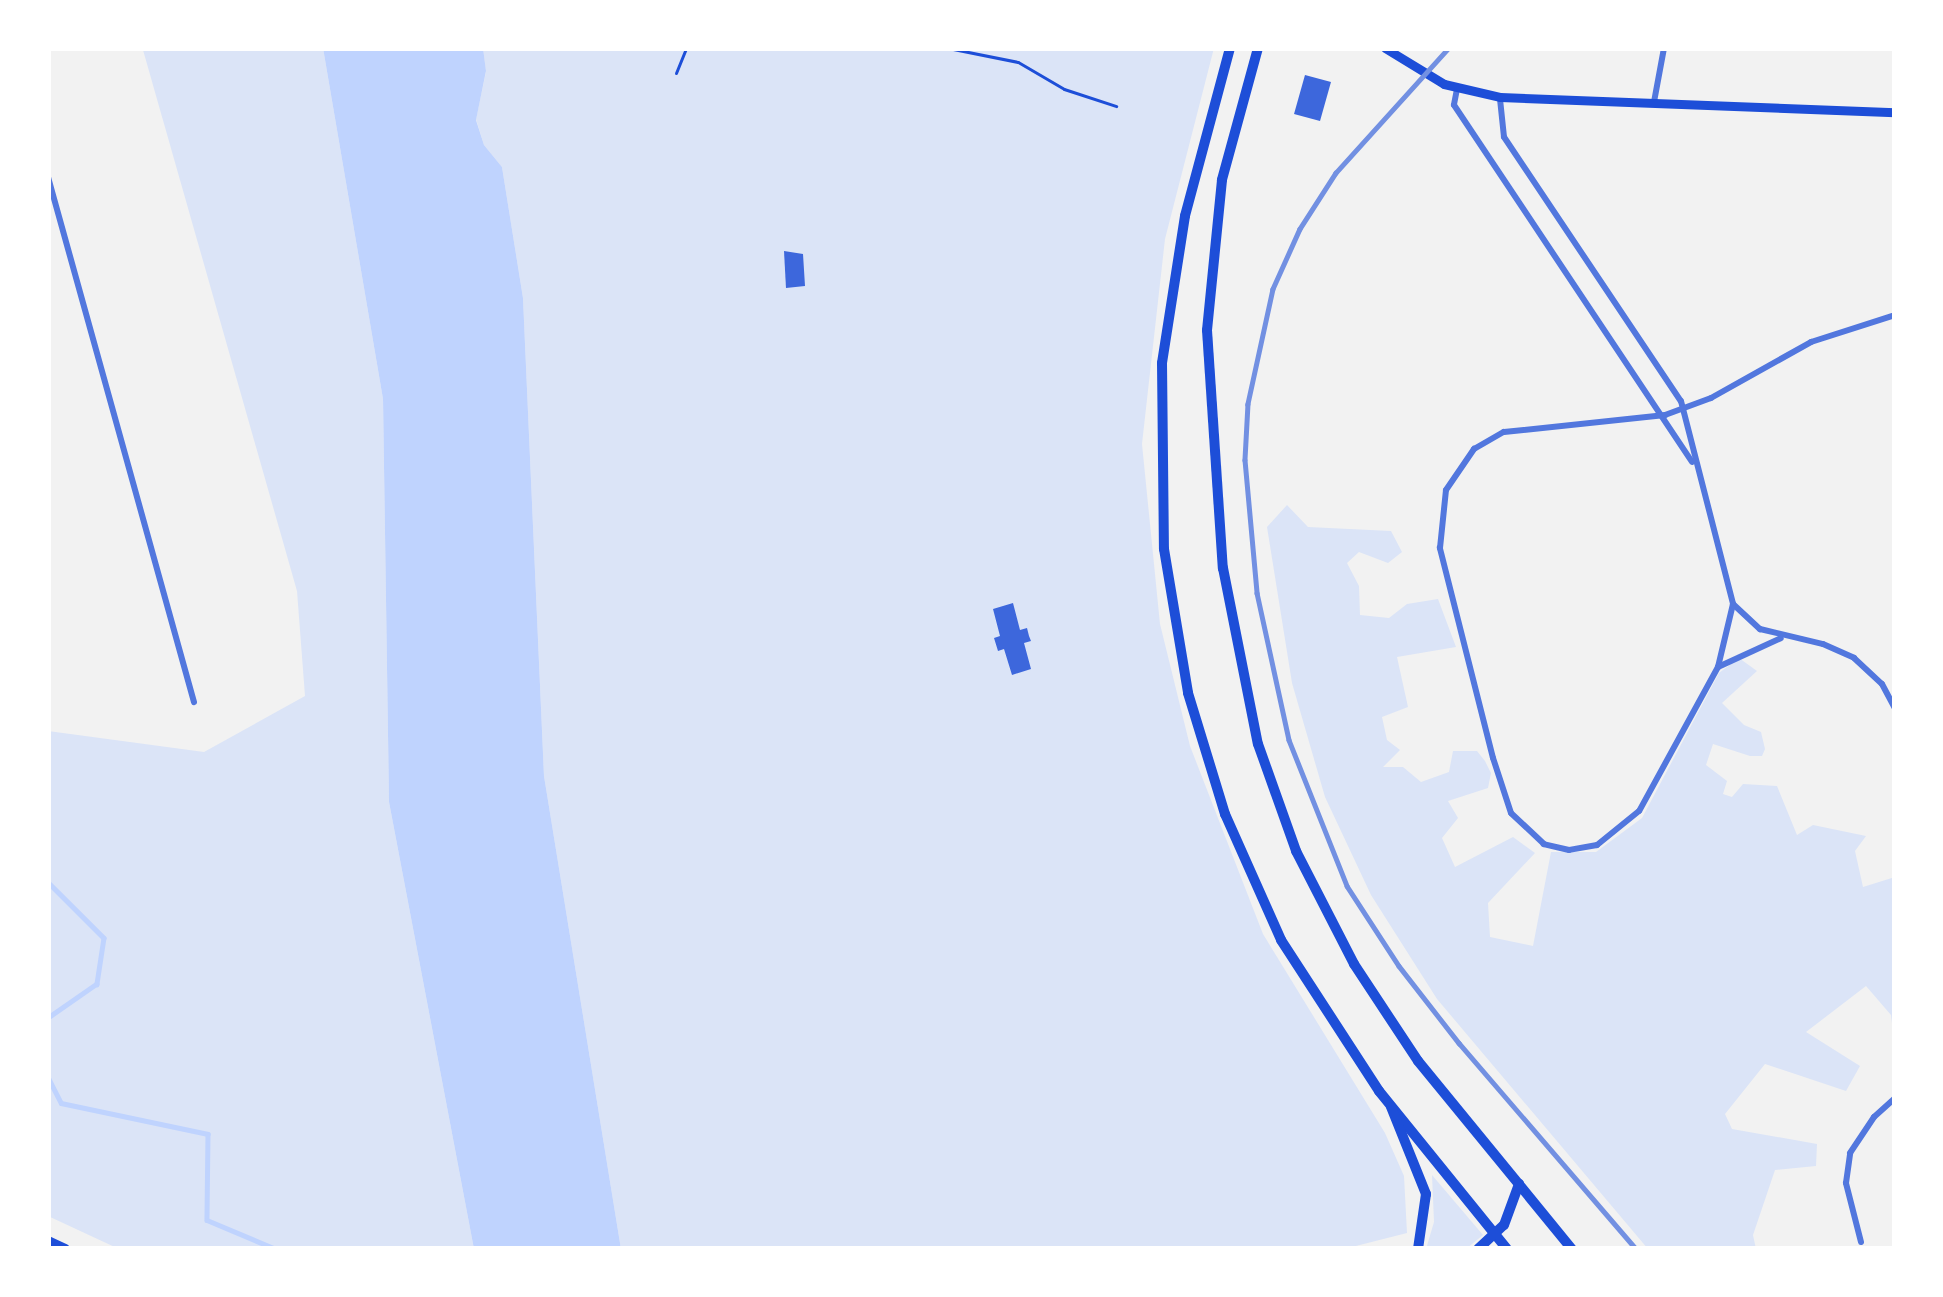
<!DOCTYPE html>
<style>
body{margin:0}
#map{position:relative;width:1943px;height:1297px;overflow:hidden;background:#f2f2f2;font-family:Raleway,sans-serif}
div>[style]{position:absolute}
[style*='--x']{left:calc(var(--x)*1px);top:calc(var(--y)*1px);width:calc(var(--w)*1px);rotate:calc(var(--a)*1deg)}
.green>*{inset:0;background:#dbe4f7}
.water>*{inset:0;background:#bfd3fe}
.stream>*{height:4.5px;margin:-2.25px;padding:0 2.25px;transform-origin:2.25px;border-radius:2.25px;background:#bfd3fe}
.building>*{inset:0;background:#3d67dc}
.path>*{height:3px;margin:-1.5px;padding:0 1.5px;transform-origin:1.5px;border-radius:1.5px;background:#1d4ed8}
.minor>*{height:6px;margin:-3px;padding:0 3px;transform-origin:3px;border-radius:3px;background:#5277de}
.secondary>*{height:9px;margin:-4.5px;padding:0 4.5px;transform-origin:4.5px;border-radius:4.5px;background:#1d4ed8}
.primary>*{height:10px;margin:-5px;padding:0 5px;transform-origin:5px;border-radius:5px;background:#1d4ed8}
.trunk>*{height:10px;margin:-5px;padding:0 5px;transform-origin:5px;border-radius:5px;background:#1d4ed8}
.rail>*{height:4.5px;margin:-2.25px;padding:0 2.25px;transform-origin:2.25px;border-radius:2.25px;background:#7290e2}
span{translate:-50% -50%;white-space:nowrap;text-align:center;line-height:1.15;-webkit-text-stroke:9px #fff;paint-order:stroke}
.frame{position:absolute;inset:0;border:51px solid #fff;pointer-events:none}
</style>
<div id="map">
<div class="green">
<i style="clip-path:polygon(323px 48px,383px 399px,389px 802px,474px 1249px,119px 1249px,48px 1216px,48px 731px,204px 752px,305px 696px,297px 591px,143px 50px)"></i>
<i style="clip-path:polygon(483px 48px,1214px 48px,1165px 239px,1142px 444px,1160px 624px,1190px 746px,1263px 934px,1385px 1133px,1404px 1176px,1407px 1233px,1344px 1249px,621px 1249px,544px 776px,523px 298px,502px 167px,484px 145px,476px 119px,486px 72px)"></i>
<i style="clip-path:polygon(1287px 505px,1308px 527px,1391px 531px,1402px 552px,1388px 563px,1359px 552px,1347px 563px,1359px 586px,1360px 615px,1389px 618px,1407px 604px,1438px 599px,1456px 647px,1397px 657px,1408px 707px,1382px 717px,1387px 740px,1400px 750px,1383px 767px,1403px 767px,1421px 782px,1449px 772px,1453px 751px,1477px 751px,1485px 761px,1491px 773px,1488px 788px,1448px 801px,1458px 818px,1442px 838px,1455px 867px,1513px 837px,1535px 853px,1488px 903px,1490px 937px,1533px 946px,1551px 852px,1596px 852px,1642px 818px,1719px 673px,1739px 658px,1757px 671px,1722px 703px,1744px 725px,1761px 732px,1765px 749px,1762px 756px,1750px 756px,1713px 744px,1706px 765px,1727px 781px,1723px 794px,1732px 797px,1743px 784px,1777px 786px,1797px 835px,1813px 825px,1866px 836px,1855px 851px,1863px 887px,1895px 877px,1895px 1047px,1891px 1015px,1866px 986px,1806px 1032px,1860px 1066px,1846px 1091px,1765px 1064px,1725px 1114px,1732px 1129px,1817px 1144px,1816px 1166px,1775px 1170px,1753px 1235px,1756px 1249px,1648px 1249px,1437px 999px,1371px 895px,1325px 797px,1292px 683px,1267px 527px)"></i>
<i style="clip-path:polygon(1432px 1175px,1483px 1235px,1466px 1249px,1426px 1249px,1434px 1222px)"></i>
</div>
<div class="water">
<i style="clip-path:polygon(323px 48px,483px 48px,486px 71px,476px 120px,484px 145px,502px 167px,523px 298px,544px 776px,621px 1249px,474px 1249px,389px 802px,383px 399px)"></i>
</div>
<div class="stream">
<i style="--x:48;--y:882;--w:79;--a:45"></i>
<i style="--x:104;--y:938;--w:47;--a:98.7"></i>
<i style="--x:97;--y:984;--w:60;--a:145.2"></i>
<i style="--x:48;--y:1077;--w:29;--a:63"></i>
<i style="--x:61;--y:1103;--w:150;--a:11.9"></i>
<i style="--x:208;--y:1134;--w:86;--a:90.7"></i>
<i style="--x:207;--y:1220;--w:75;--a:22.8"></i>
</div>
<div class="building">
<i style="clip-path:polygon(1305px 75px,1331px 82px,1320px 121px,1294px 114px)"></i>
<i style="clip-path:polygon(784px 251px,803px 254px,805px 286px,786px 288px)"></i>
<i style="clip-path:polygon(1013px 603px,1020px 630px,1027px 628px,1029px 636px,1031px 641px,1024px 643px,1031px 669px,1012px 675px,1004px 649px,998px 651px,994px 638px,1000px 636px,993px 609px)"></i>
</div>
<div class="path">
<i style="--x:948;--y:48;--w:71;--a:11.3"></i>
<i style="--x:1018;--y:62;--w:53;--a:30.4"></i>
<i style="--x:1064;--y:89;--w:55;--a:18.1"></i>
<i style="--x:676;--y:73;--w:27;--a:-68"></i>
</div>
<div class="minor">
<i style="--x:1457;--y:89;--w:16;--a:101"></i>
<i style="--x:1454;--y:105;--w:429;--a:56.3"></i>
<i style="--x:1500;--y:99;--w:38;--a:84"></i>
<i style="--x:1504;--y:137;--w:318;--a:56.2"></i>
<i style="--x:1681;--y:401;--w:210;--a:75.6"></i>
<i style="--x:1733;--y:604;--w:37;--a:43"></i>
<i style="--x:1760;--y:629;--w:65;--a:13.4"></i>
<i style="--x:1823;--y:644;--w:34;--a:24"></i>
<i style="--x:1854;--y:658;--w:38;--a:43"></i>
<i style="--x:1882;--y:684;--w:27;--a:62"></i>
<i style="--x:1654;--y:102;--w:55;--a:-79.5"></i>
<i style="--x:48;--y:177;--w:545;--a:74.46"></i>
<i style="--x:1733;--y:604;--w:65;--a:103.4"></i>
<i style="--x:1718;--y:667;--w:164;--a:118.7"></i>
<i style="--x:1639;--y:811;--w:54;--a:141"></i>
<i style="--x:1597;--y:845;--w:28;--a:170"></i>
<i style="--x:1569;--y:850;--w:26;--a:-167"></i>
<i style="--x:1544;--y:844;--w:45;--a:-136.8"></i>
<i style="--x:1511;--y:813;--w:58;--a:-108.1"></i>
<i style="--x:1493;--y:758;--w:217;--a:-104.2"></i>
<i style="--x:1440;--y:548;--w:58;--a:-84.1"></i>
<i style="--x:1446;--y:490;--w:50;--a:-55.7"></i>
<i style="--x:1474;--y:449;--w:34;--a:-30"></i>
<i style="--x:1504;--y:432;--w:162;--a:-6"></i>
<i style="--x:1665;--y:415;--w:49;--a:-20.3"></i>
<i style="--x:1711;--y:398;--w:115;--a:-29.2"></i>
<i style="--x:1811;--y:342;--w:88;--a:-17.8"></i>
<i style="--x:1718;--y:667;--w:69;--a:-24.7"></i>
<i style="--x:1861;--y:1242;--w:61;--a:-104.3"></i>
<i style="--x:1846;--y:1183;--w:30;--a:-82"></i>
<i style="--x:1850;--y:1153;--w:43;--a:-56.3"></i>
<i style="--x:1874;--y:1117;--w:28;--a:-42"></i>
</div>
<div class="secondary">
<i style="--x:1385;--y:48;--w:69;--a:31.4"></i>
<i style="--x:1444;--y:84;--w:57;--a:13.1"></i>
<i style="--x:1500;--y:97;--w:395;--a:2.2"></i>
</div>
<div class="primary">
<i style="--x:1230;--y:48;--w:174;--a:105"></i>
<i style="--x:1185;--y:216;--w:149;--a:98.9"></i>
<i style="--x:1162;--y:363;--w:186;--a:89.4"></i>
<i style="--x:1164;--y:549;--w:146;--a:80.5"></i>
<i style="--x:1188;--y:693;--w:127;--a:73"></i>
<i style="--x:1225;--y:814;--w:138;--a:66"></i>
<i style="--x:1281;--y:940;--w:180;--a:57"></i>
<i style="--x:1379;--y:1091;--w:203;--a:51"></i>
<i style="--x:1258;--y:48;--w:137;--a:105.3"></i>
<i style="--x:1222;--y:180;--w:151;--a:95.7"></i>
<i style="--x:1207;--y:330;--w:239;--a:86.2"></i>
<i style="--x:1223;--y:568;--w:179;--a:78.8"></i>
<i style="--x:1258;--y:744;--w:114;--a:70.4"></i>
<i style="--x:1296;--y:851;--w:127;--a:62.8"></i>
<i style="--x:1354;--y:964;--w:116;--a:56.6"></i>
<i style="--x:1418;--y:1061;--w:243;--a:50.7"></i>
</div>
<div class="trunk">
<i style="--x:1391;--y:1107;--w:94;--a:68.1"></i>
<i style="--x:1426;--y:1194;--w:56;--a:98.3"></i>
<i style="--x:48;--y:1241;--w:19;--a:25"></i>
<i style="--x:1478;--y:1249;--w:35;--a:-43"></i>
<i style="--x:1504;--y:1225;--w:44;--a:-69.9"></i>
</div>
<div class="rail">
<i style="--x:1449;--y:48;--w:169;--a:132.1"></i>
<i style="--x:1336;--y:173;--w:67;--a:122.7"></i>
<i style="--x:1300;--y:229;--w:66;--a:114.2"></i>
<i style="--x:1273;--y:289;--w:118;--a:102.3"></i>
<i style="--x:1248;--y:404;--w:56;--a:93.1"></i>
<i style="--x:1245;--y:460;--w:134;--a:84.8"></i>
<i style="--x:1257;--y:593;--w:150;--a:77.7"></i>
<i style="--x:1289;--y:740;--w:157;--a:68.3"></i>
<i style="--x:1347;--y:886;--w:95;--a:57"></i>
<i style="--x:1399;--y:966;--w:98;--a:52.1"></i>
<i style="--x:1459;--y:1043;--w:272;--a:49.3"></i>
</div>
<div class="frame"></div>
</div>
